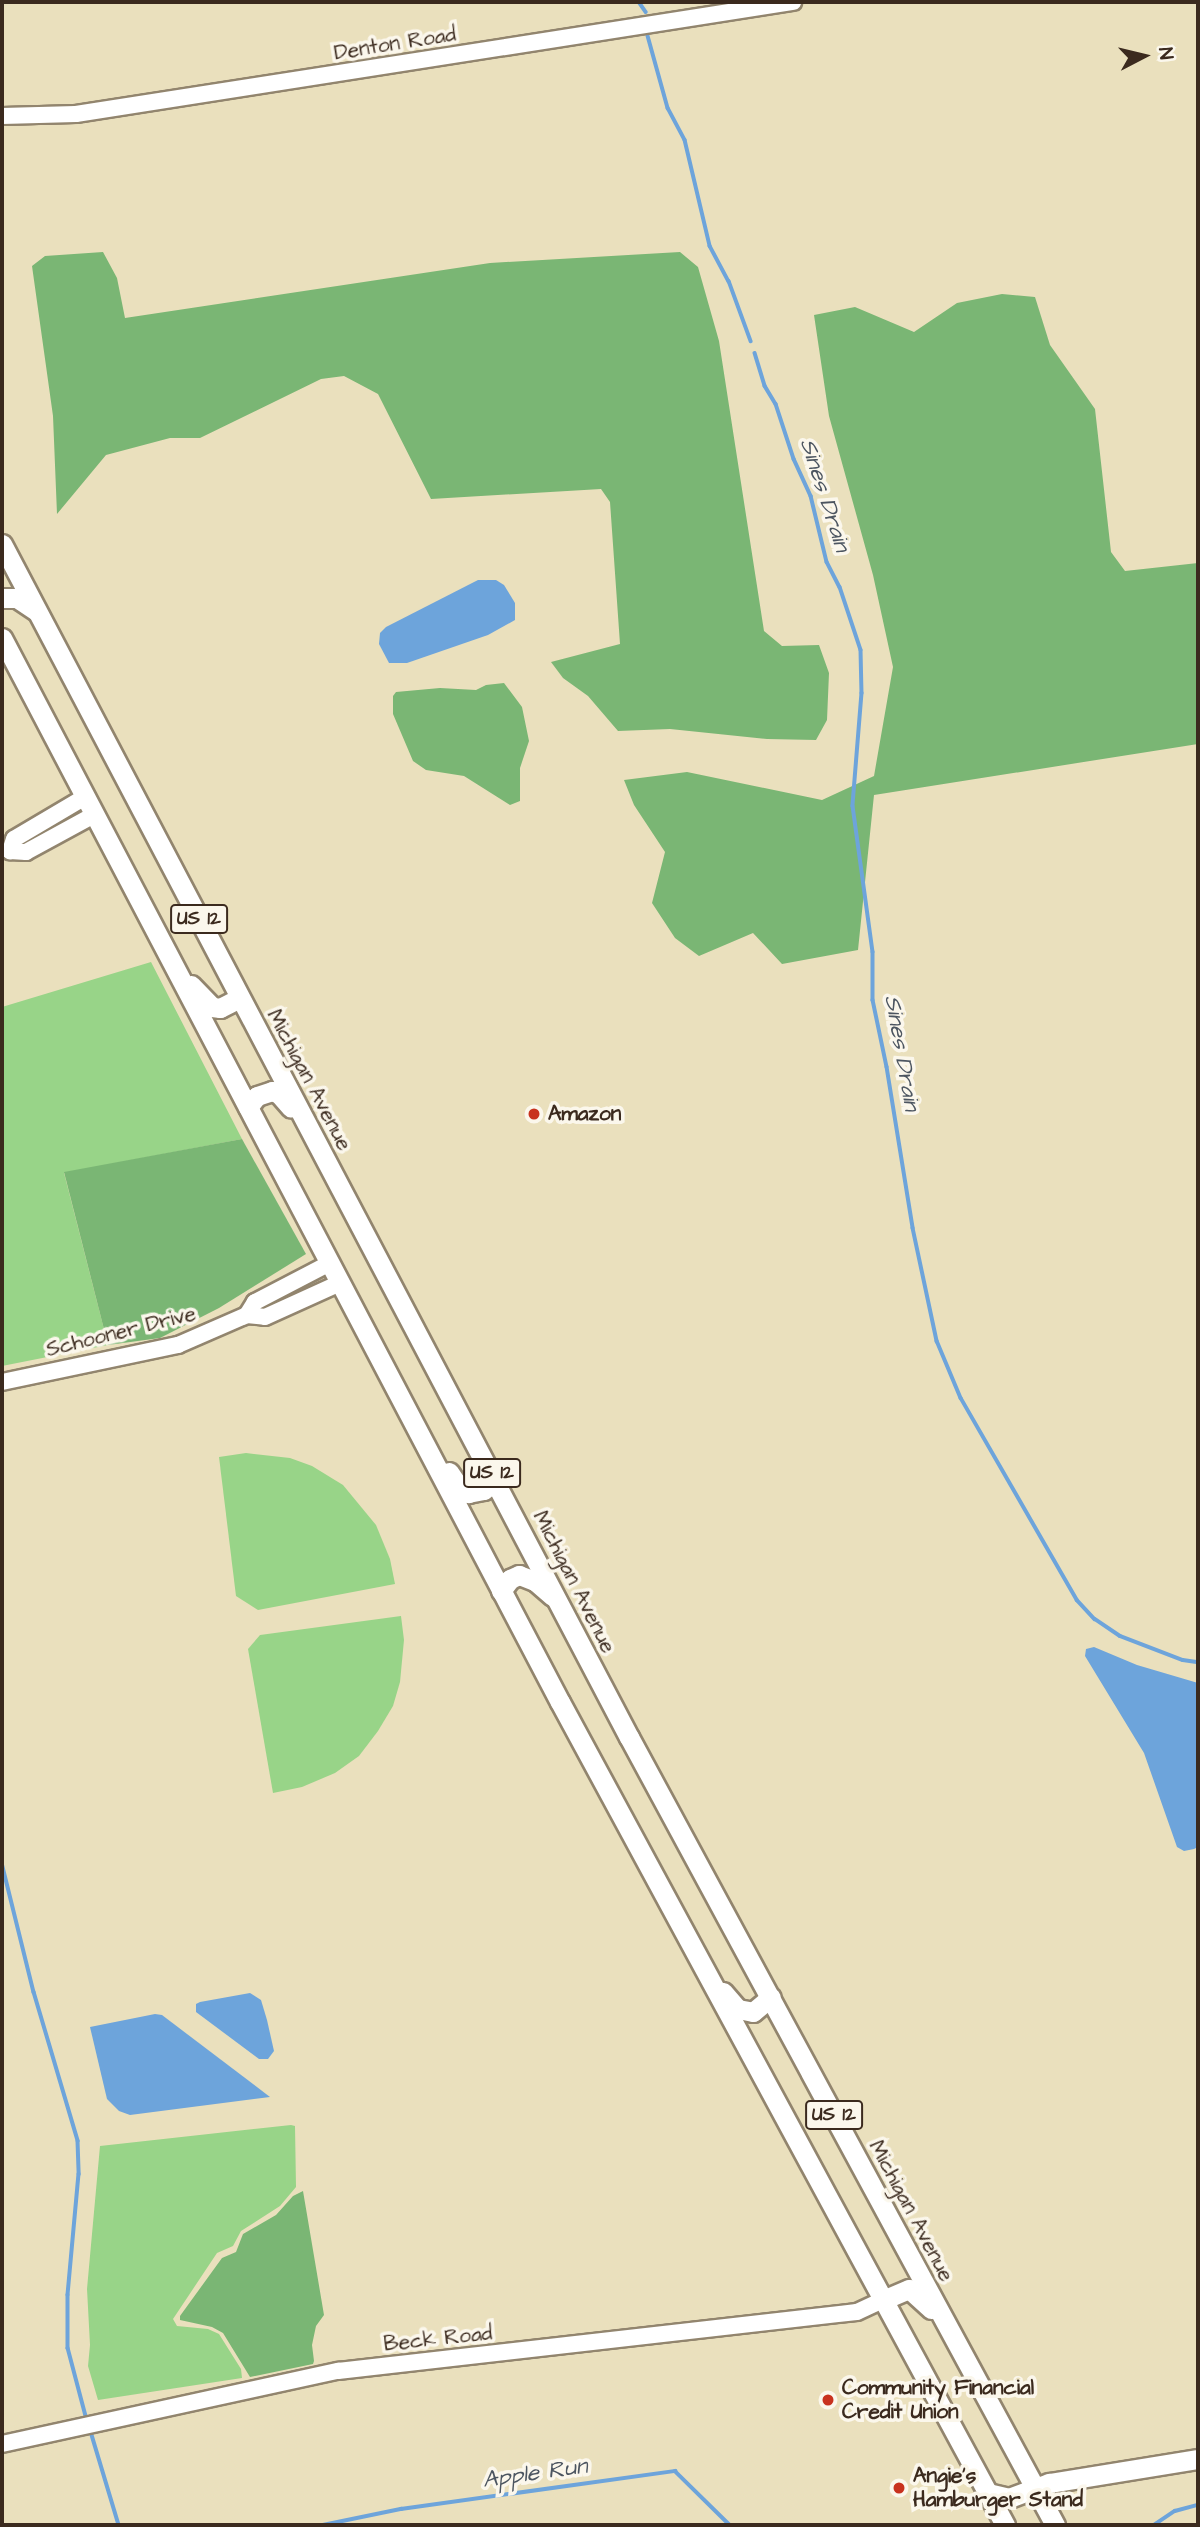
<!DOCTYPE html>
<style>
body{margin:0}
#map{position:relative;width:1200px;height:2527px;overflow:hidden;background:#eae0bd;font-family:"Architects Daughter",sans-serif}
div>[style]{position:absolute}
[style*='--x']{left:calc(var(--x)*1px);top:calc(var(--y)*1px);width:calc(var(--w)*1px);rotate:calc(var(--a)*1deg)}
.green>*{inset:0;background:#98d488}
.forest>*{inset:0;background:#7ab674}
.water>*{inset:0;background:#6da4db}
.stream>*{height:3.5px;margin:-1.75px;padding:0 1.75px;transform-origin:1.75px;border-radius:1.75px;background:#6da4db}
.roads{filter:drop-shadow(2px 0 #92856e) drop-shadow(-2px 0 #92856e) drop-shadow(0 2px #92856e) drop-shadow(0 -2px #92856e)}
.minor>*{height:16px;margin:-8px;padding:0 8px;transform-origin:8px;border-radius:8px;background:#fff}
.major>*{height:19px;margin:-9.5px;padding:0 9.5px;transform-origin:9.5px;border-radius:9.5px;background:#fff}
.dots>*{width:19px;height:19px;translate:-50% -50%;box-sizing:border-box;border:4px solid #fbf7ec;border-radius:50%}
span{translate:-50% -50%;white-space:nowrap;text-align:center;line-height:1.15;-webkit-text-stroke:7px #fbf7ec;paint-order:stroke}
.shield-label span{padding:2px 5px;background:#fbf7ec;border:2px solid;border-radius:5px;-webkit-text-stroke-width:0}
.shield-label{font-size:19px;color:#3b2a1e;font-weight:700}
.street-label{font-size:21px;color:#3b2a1e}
.poi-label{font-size:21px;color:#3b2a1e;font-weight:700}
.left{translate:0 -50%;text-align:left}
.water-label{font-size:23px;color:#4c5560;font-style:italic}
.frame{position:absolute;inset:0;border:4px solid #3b2a1e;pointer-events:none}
.north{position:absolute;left:1109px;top:21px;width:70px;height:70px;-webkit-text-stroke:5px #fbf7ec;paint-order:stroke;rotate:83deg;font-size:19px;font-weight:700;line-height:28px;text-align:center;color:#3b2a1e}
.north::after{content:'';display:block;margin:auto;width:24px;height:32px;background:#3b2a1e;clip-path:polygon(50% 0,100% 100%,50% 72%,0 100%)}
</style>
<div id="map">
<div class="green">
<i style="clip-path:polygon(151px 962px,242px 1139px,64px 1173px,108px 1345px,2px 1366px,2px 1007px)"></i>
<i style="clip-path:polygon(246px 1453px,290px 1458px,312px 1466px,343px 1485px,376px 1525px,390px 1559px,395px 1584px,258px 1610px,236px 1596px,219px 1457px)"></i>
<i style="clip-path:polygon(401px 1616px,404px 1640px,400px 1682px,393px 1706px,378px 1731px,359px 1756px,335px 1773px,302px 1787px,273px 1793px,248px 1649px,260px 1635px)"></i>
<i style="clip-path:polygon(291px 2125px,295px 2126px,296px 2187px,280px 2206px,241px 2231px,233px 2246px,217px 2253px,173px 2319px,177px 2326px,208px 2329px,219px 2334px,241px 2369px,242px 2378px,98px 2400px,88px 2366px,90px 2345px,87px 2289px,100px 2146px)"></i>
</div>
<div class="forest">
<i style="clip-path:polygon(103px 252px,117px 278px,125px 318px,490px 263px,680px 252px,698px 267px,719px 341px,764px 631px,782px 646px,819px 645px,829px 673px,827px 720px,816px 740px,767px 739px,670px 729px,618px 731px,588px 696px,563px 678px,551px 662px,620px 644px,610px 502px,601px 489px,431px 499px,378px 394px,344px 376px,321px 379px,200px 438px,170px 438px,106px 455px,57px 514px,53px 416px,32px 266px,45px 256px)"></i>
<i style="clip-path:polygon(1002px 294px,1035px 297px,1050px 345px,1095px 409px,1111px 552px,1125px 571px,1198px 563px,1198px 744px,874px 795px,858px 950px,782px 964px,753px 933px,699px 956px,675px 938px,652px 903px,665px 852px,634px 805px,624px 780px,687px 772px,822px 800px,874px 776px,893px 667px,873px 575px,829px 416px,814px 315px,855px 307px,914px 332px,957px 303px)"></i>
<i style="clip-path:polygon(504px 683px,522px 707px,529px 741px,520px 768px,520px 801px,510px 805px,464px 776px,426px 770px,413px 761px,393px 714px,393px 696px,396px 692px,440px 688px,476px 690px,486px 685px)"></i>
<i style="clip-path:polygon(242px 1139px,306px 1254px,219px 1308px,160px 1338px,108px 1345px,64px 1172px)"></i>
<i style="clip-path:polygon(303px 2191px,324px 2315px,316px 2326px,312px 2345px,314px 2361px,313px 2364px,250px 2377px,223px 2333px,212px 2327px,180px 2320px,180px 2316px,222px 2258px,236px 2252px,243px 2234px,276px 2215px,293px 2196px)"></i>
</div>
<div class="water">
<i style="clip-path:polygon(478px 580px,496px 580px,504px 585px,515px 603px,515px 620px,488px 635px,407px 663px,389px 663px,379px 644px,380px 633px,386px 627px)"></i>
<i style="clip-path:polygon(1094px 1647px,1137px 1665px,1198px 1683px,1198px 1847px,1194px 1849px,1184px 1851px,1177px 1847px,1144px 1753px,1085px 1656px,1086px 1649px)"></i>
<i style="clip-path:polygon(250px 1993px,261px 2000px,267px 2020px,274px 2051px,268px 2059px,259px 2059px,196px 2012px,196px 2004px,200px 2002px)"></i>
<i style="clip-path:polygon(155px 2014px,162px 2015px,270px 2097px,130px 2115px,119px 2111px,107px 2099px,90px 2027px)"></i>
</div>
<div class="stream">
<i style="--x:639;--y:2;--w:12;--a:55"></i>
<i style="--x:648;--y:36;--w:75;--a:74.5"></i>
<i style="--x:668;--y:108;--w:36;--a:62"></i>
<i style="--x:685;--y:140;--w:109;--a:76.7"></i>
<i style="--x:710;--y:246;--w:40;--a:62"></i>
<i style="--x:729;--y:281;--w:64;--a:69.9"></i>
<i style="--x:755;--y:353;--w:34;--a:73"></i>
<i style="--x:765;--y:386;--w:21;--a:59"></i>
<i style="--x:776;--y:404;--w:58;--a:71.9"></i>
<i style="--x:794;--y:459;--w:41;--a:65.3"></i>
<i style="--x:811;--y:496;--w:68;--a:76.4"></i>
<i style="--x:827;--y:562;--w:28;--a:63"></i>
<i style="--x:840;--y:587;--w:66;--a:71.6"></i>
<i style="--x:861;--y:650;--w:43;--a:88.7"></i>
<i style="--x:862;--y:693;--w:113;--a:94.6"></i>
<i style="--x:853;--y:806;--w:147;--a:82.2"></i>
<i style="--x:873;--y:952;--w:48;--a:90"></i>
<i style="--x:873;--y:1000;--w:68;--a:78.2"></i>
<i style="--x:887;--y:1067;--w:163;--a:80.8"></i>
<i style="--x:913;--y:1228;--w:116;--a:78"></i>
<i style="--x:937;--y:1341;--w:62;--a:67.2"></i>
<i style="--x:961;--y:1398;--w:233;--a:60.1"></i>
<i style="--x:1077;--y:1600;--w:26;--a:47"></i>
<i style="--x:1095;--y:1619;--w:30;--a:34"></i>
<i style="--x:1120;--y:1636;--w:67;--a:20.9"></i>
<i style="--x:1183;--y:1660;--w:15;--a:8"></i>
<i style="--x:2;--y:1863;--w:133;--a:76.1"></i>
<i style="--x:34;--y:1992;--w:155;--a:73.5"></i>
<i style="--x:78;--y:2141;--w:33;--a:88"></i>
<i style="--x:79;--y:2174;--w:121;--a:95.2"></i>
<i style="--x:68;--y:2295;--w:53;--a:90"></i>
<i style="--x:68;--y:2348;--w:70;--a:75.2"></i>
<i style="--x:92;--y:2435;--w:94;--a:73.3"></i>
<i style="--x:323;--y:2525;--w:80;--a:-11.6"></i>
<i style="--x:401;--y:2509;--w:277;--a:-7.9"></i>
<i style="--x:675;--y:2471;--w:77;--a:44.5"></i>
<i style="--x:1154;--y:2525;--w:25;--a:-34"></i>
<i style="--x:1175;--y:2511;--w:24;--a:-15"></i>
</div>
<div class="roads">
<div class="minor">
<i style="--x:2;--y:116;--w:74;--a:-1.5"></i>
<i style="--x:76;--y:114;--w:726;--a:-8.88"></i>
<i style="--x:85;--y:797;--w:82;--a:149.4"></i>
<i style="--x:14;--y:839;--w:13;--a:108"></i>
<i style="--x:10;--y:851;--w:16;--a:4"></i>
<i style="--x:26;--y:852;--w:77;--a:-28.6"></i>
<i style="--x:330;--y:1263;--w:85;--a:152.5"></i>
<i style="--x:255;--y:1302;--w:15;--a:122"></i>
<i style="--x:247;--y:1315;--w:18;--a:6"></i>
<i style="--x:265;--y:1317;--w:82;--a:-24.4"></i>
<i style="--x:2;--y:1382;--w:180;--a:-11.9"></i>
<i style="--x:178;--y:1345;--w:75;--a:-23.5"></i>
<i style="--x:2;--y:2444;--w:344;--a:-12.3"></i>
<i style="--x:338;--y:2371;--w:522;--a:-6.49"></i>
<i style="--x:857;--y:2312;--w:29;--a:-25"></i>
</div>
<div class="major">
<i style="--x:2;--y:544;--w:1348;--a:62.28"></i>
<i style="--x:629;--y:1737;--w:896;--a:61.6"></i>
<i style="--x:2;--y:598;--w:15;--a:0"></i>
<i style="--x:17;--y:598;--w:23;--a:34"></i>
<i style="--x:2;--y:638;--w:1201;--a:62.33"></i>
<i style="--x:560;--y:1702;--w:936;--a:61.6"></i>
<i style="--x:191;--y:985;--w:30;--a:46"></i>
<i style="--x:212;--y:1007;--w:8;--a:7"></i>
<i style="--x:220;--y:1008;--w:22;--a:-27"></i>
<i style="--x:248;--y:1107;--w:14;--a:-51"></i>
<i style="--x:257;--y:1096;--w:16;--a:-18"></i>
<i style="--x:272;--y:1091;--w:8;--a:23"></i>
<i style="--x:279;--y:1094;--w:18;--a:49"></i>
<i style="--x:449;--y:1472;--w:22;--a:56"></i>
<i style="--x:461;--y:1490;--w:8;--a:23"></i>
<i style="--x:468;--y:1493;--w:16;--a:-11"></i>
<i style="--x:484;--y:1490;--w:16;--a:-50"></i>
<i style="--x:501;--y:1591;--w:15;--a:-53"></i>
<i style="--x:510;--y:1579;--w:10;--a:-24"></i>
<i style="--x:519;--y:1575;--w:17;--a:21"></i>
<i style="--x:535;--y:1581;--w:23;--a:41"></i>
<i style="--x:723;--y:1992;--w:23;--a:49"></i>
<i style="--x:738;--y:2009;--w:15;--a:11"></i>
<i style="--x:753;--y:2012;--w:23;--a:-40"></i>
<i style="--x:883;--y:2300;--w:28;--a:-23"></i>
<i style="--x:909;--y:2289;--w:30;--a:42"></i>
<i style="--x:988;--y:2493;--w:22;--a:13"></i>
<i style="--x:1009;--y:2498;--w:43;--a:-20.6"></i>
<i style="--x:1049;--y:2483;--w:151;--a:-9.2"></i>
</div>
</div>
<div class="dots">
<i style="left:534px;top:1114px;background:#c8321e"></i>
<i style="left:828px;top:2400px;background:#c8321e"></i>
<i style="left:899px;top:2488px;background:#c8321e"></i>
</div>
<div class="shield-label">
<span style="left:199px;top:919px">US 12</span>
<span style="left:492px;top:1473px">US 12</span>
<span style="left:834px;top:2115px">US 12</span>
</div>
<div class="street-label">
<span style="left:395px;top:44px;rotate:-9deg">Denton Road</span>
<span style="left:309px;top:1080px;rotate:62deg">Michigan Avenue</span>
<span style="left:121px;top:1332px;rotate:-14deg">Schooner Drive</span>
<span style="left:574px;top:1582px;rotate:63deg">Michigan Avenue</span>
<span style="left:911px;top:2211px;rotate:62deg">Michigan Avenue</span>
<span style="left:438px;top:2339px;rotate:-6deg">Beck Road</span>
</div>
<div class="poi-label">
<span class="left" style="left:548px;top:1114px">Amazon</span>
<span class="left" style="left:842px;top:2400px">Community Financial<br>Credit Union</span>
<span class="left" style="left:913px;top:2488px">Angie's<br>Hamburger Stand</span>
</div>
<div class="water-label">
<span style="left:825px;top:495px;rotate:72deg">Sines Drain</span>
<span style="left:902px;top:1053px;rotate:80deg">Sines Drain</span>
<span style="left:535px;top:2473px;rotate:-8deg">Apple Run</span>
</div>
<div class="frame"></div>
<div class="north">N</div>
</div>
